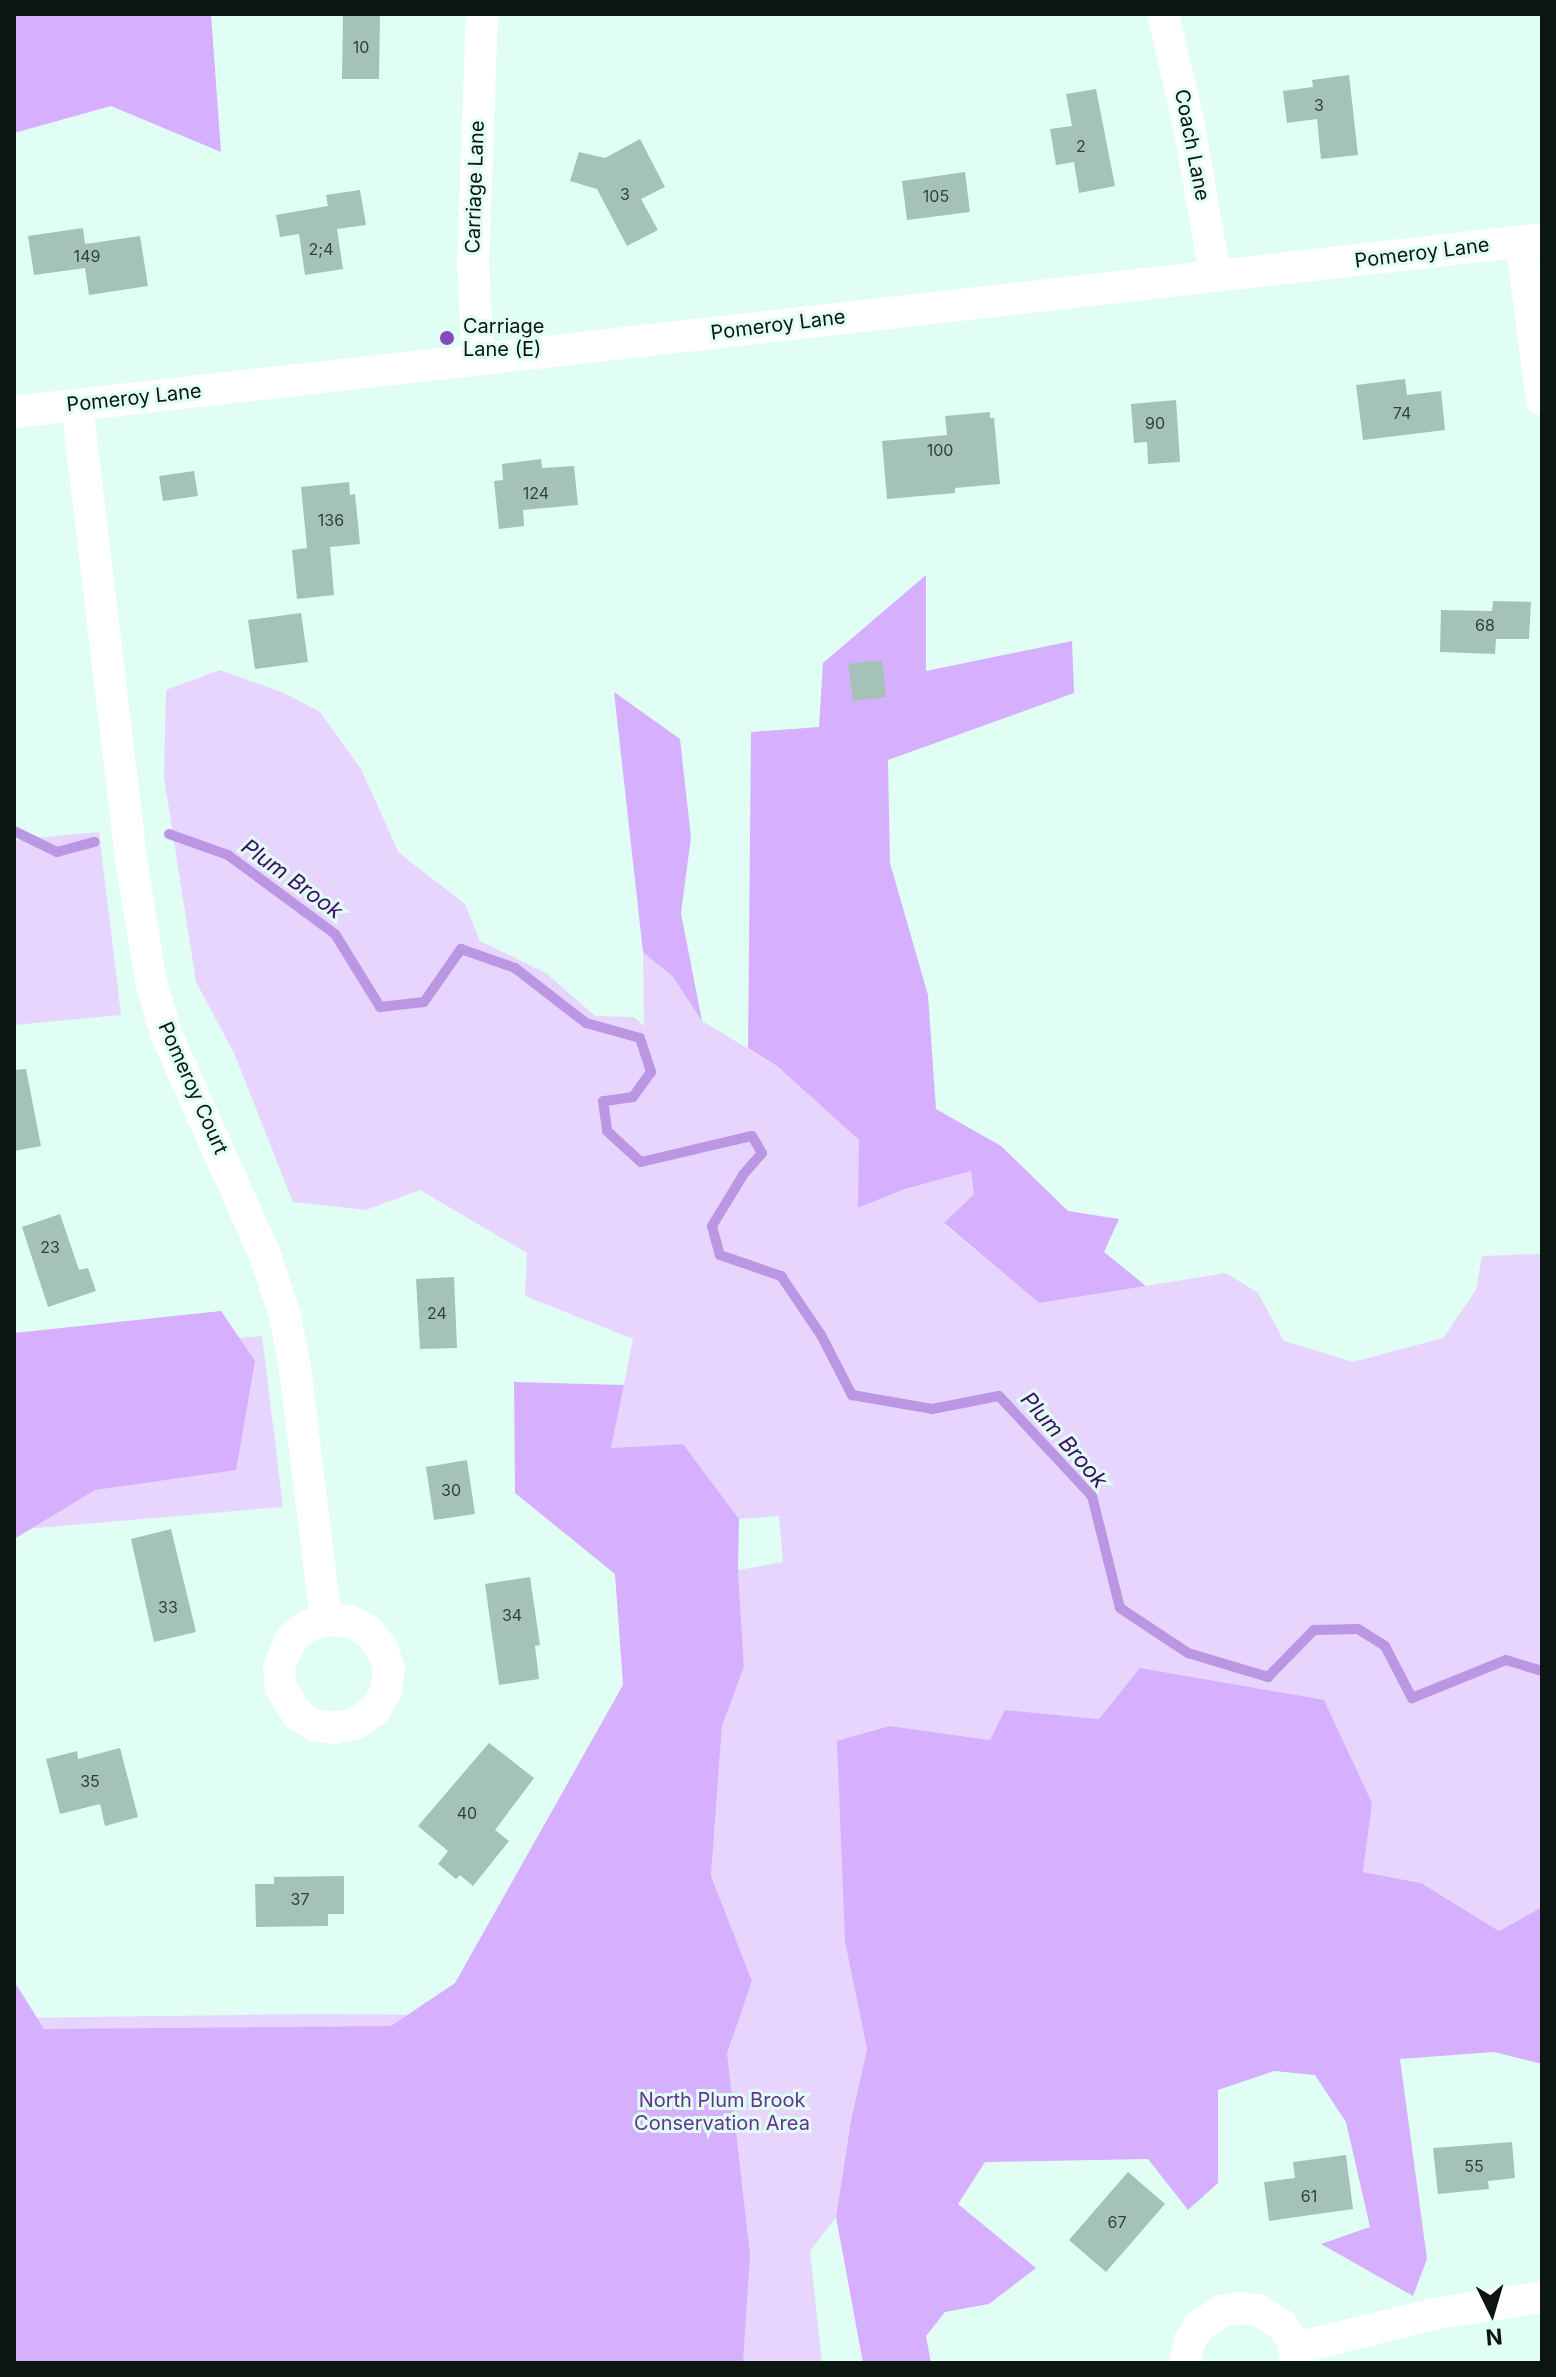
<!DOCTYPE html>
<style>
body{margin:0}
#map{position:relative;width:1556px;height:2377px;overflow:hidden;background:#e0fef3;font-family:Inter,sans-serif}
div>[style]{position:absolute}
[style*='--x']{left:calc(var(--x)*1px);top:calc(var(--y)*1px);width:calc(var(--w)*1px);rotate:calc(var(--a)*1deg)}
.green>*{inset:0;background:#e7d5fd}
.forest>*{inset:0;background:#d6b0fe}
.stream>*{height:10px;margin:-5px;padding:0 5px;transform-origin:5px;border-radius:5px;background:#bb96e2}
.building>*{inset:0;background:#a5c2b8}
.minor>*{height:32px;margin:-16px;padding:0 16px;transform-origin:16px;border-radius:16px;background:#fff}
.dots>*{width:22px;height:22px;translate:-50% -50%;box-sizing:border-box;border:4px solid #e0fef3;border-radius:50%}
span{translate:-50% -50%;white-space:nowrap;text-align:center;line-height:1.15;-webkit-text-stroke:6px #e0fef3;paint-order:stroke}
.number-label{font-size:16px;color:#32403c}
.number-label span{-webkit-text-stroke-width:0}
.street-label{font-size:20px;color:#0b1512}
.poi-label{font-size:20px;color:#0b1512}
.left{translate:0 -50%;text-align:left}
.park-label{font-size:20px;color:#64348d}
.water-label{font-size:22px;color:#420b67;font-style:italic}
.frame{position:absolute;inset:0;border:16px solid #0b1512;pointer-events:none}
.north{position:absolute;left:1452px;top:2273px;width:80px;height:80px;-webkit-text-stroke:6px #e0fef3;paint-order:stroke;rotate:175deg;font-size:22px;font-weight:700;line-height:32px;text-align:center;color:#0b1512}
.north::after{content:'';display:block;margin:auto;width:28px;height:36px;background:#0b1512;clip-path:polygon(50% 0,100% 100%,50% 72%,0 100%)}
</style>
<div id="map">
<div class="green">
<i style="clip-path:polygon(220px 670px,284px 693px,320px 712px,361px 769px,399px 853px,465px 904px,480px 941px,546px 973px,595px 1016px,634px 1017px,644px 1026px,643px 952px,673px 977px,702px 1021px,777px 1066px,859px 1140px,859px 1208px,905px 1189px,971px 1171px,974px 1194px,944px 1224px,1039px 1303px,1226px 1273px,1258px 1293px,1284px 1341px,1353px 1362px,1443px 1338px,1476px 1290px,1482px 1256px,1542px 1254px,1542px 1907px,1499px 1931px,1421px 1883px,1363px 1872px,1372px 1802px,1099px 1719px,1006px 1710px,990px 1740px,890px 1726px,845px 1942px,867px 2049px,851px 2120px,836px 2217px,810px 2251px,822px 2363px,682px 2363px,14px 2062px,14px 2018px,315px 2014px,738px 2018px,752px 1982px,711px 1876px,722px 1726px,744px 1667px,738px 1570px,783px 1562px,779px 1516px,739px 1519px,683px 1444px,611px 1448px,633px 1339px,525px 1296px,527px 1253px,420px 1190px,366px 1210px,293px 1202px,234px 1053px,196px 982px,164px 777px,166px 690px)"></i>
<i style="clip-path:polygon(99px 832px,121px 1015px,14px 1025px,14px 840px)"></i>
<i style="clip-path:polygon(262px 1336px,283px 1507px,14px 1530px,14px 1355px)"></i>
</div>
<div class="forest">
<i style="clip-path:polygon(14px 14px,211px 14px,221px 152px,111px 106px,14px 133px)"></i>
<i style="clip-path:polygon(926px 575px,926px 671px,1072px 641px,1074px 693px,888px 760px,890px 863px,928px 995px,936px 1109px,1001px 1146px,1068px 1211px,1119px 1219px,1104px 1252px,1146px 1286px,1039px 1303px,944px 1223px,974px 1194px,971px 1171px,905px 1189px,858px 1208px,859px 1140px,777px 1066px,748px 1048px,751px 732px,819px 727px,823px 663px)"></i>
<i style="clip-path:polygon(614px 692px,680px 739px,691px 837px,681px 913px,702px 1021px,673px 977px,643px 952px)"></i>
<i style="clip-path:polygon(221px 1311px,255px 1361px,236px 1470px,95px 1490px,14px 1539px,14px 1333px)"></i>
<i style="clip-path:polygon(514px 1382px,624px 1385px,611px 1448px,683px 1444px,739px 1519px,738px 1570px,744px 1667px,722px 1726px,711px 1876px,752px 1981px,727px 2053px,750px 2255px,743px 2362px,14px 2363px,14px 1981px,44px 2029px,391px 2026px,455px 1983px,623px 1685px,615px 1574px,515px 1493px)"></i>
<i style="clip-path:polygon(1140px 1668px,1324px 1700px,1372px 1803px,1363px 1872px,1421px 1883px,1499px 1931px,1542px 1907px,1542px 2064px,1494px 2052px,1400px 2059px,1427px 2259px,1413px 2296px,1321px 2244px,1370px 2227px,1346px 2122px,1315px 2075px,1274px 2071px,1218px 2090px,1218px 2183px,1188px 2210px,1148px 2159px,985px 2162px,958px 2204px,1036px 2268px,989px 2304px,945px 2312px,926px 2336px,931px 2363px,863px 2363px,836px 2217px,851px 2120px,867px 2049px,845px 1942px,837px 1741px,890px 1726px,990px 1740px,1005px 1710px,1099px 1719px)"></i>
</div>
<div class="stream">
<i style="--x:14;--y:831;--w:48;--a:26"></i>
<i style="--x:57;--y:852;--w:39;--a:-15"></i>
<i style="--x:169;--y:834;--w:63;--a:19.6"></i>
<i style="--x:228;--y:855;--w:133;--a:36.4"></i>
<i style="--x:335;--y:934;--w:86;--a:58.3"></i>
<i style="--x:380;--y:1007;--w:44;--a:-6.5"></i>
<i style="--x:424;--y:1002;--w:65;--a:-55.1"></i>
<i style="--x:461;--y:949;--w:57;--a:19.4"></i>
<i style="--x:515;--y:968;--w:90;--a:37.8"></i>
<i style="--x:586;--y:1023;--w:56;--a:15.5"></i>
<i style="--x:640;--y:1038;--w:36;--a:72"></i>
<i style="--x:651;--y:1072;--w:31;--a:126"></i>
<i style="--x:633;--y:1097;--w:30;--a:172"></i>
<i style="--x:603;--y:1101;--w:30;--a:82"></i>
<i style="--x:607;--y:1131;--w:46;--a:42.4"></i>
<i style="--x:641;--y:1162;--w:114;--a:-13.2"></i>
<i style="--x:752;--y:1136;--w:20;--a:60"></i>
<i style="--x:762;--y:1153;--w:29;--a:131"></i>
<i style="--x:743;--y:1175;--w:60;--a:121.3"></i>
<i style="--x:712;--y:1226;--w:30;--a:75"></i>
<i style="--x:720;--y:1255;--w:65;--a:19"></i>
<i style="--x:781;--y:1276;--w:71;--a:55.9"></i>
<i style="--x:821;--y:1335;--w:68;--a:62.7"></i>
<i style="--x:852;--y:1395;--w:81;--a:9.9"></i>
<i style="--x:932;--y:1409;--w:68;--a:-11"></i>
<i style="--x:999;--y:1396;--w:137;--a:47.1"></i>
<i style="--x:1092;--y:1496;--w:115;--a:76"></i>
<i style="--x:1120;--y:1608;--w:82;--a:33.5"></i>
<i style="--x:1188;--y:1653;--w:84;--a:16.7"></i>
<i style="--x:1268;--y:1677;--w:66;--a:-45.6"></i>
<i style="--x:1314;--y:1630;--w:44;--a:-1.3"></i>
<i style="--x:1358;--y:1629;--w:32;--a:32"></i>
<i style="--x:1385;--y:1646;--w:59;--a:62.6"></i>
<i style="--x:1412;--y:1698;--w:101;--a:-22"></i>
<i style="--x:1506;--y:1660;--w:38;--a:17"></i>
</div>
<div class="building">
<i style="clip-path:polygon(343px 14px,380px 14px,379px 79px,342px 79px)"></i>
<i style="clip-path:polygon(1349px 75px,1358px 155px,1321px 159px,1317px 119px,1287px 123px,1283px 91px,1313px 87px,1312px 80px)"></i>
<i style="clip-path:polygon(1096px 89px,1115px 186px,1079px 193px,1074px 162px,1056px 165px,1050px 129px,1072px 126px,1066px 94px)"></i>
<i style="clip-path:polygon(640px 139px,665px 187px,641px 199px,658px 230px,627px 246px,597px 189px,570px 181px,579px 152px,605px 158px)"></i>
<i style="clip-path:polygon(965px 172px,970px 212px,907px 220px,902px 181px)"></i>
<i style="clip-path:polygon(360px 190px,366px 225px,337px 229px,343px 269px,305px 275px,299px 234px,280px 237px,276px 215px,328px 206px,326px 195px)"></i>
<i style="clip-path:polygon(83px 228px,85px 244px,140px 236px,148px 286px,89px 295px,85px 268px,34px 275px,28px 236px)"></i>
<i style="clip-path:polygon(1405px 379px,1407px 395px,1441px 391px,1445px 430px,1363px 440px,1356px 385px)"></i>
<i style="clip-path:polygon(1176px 400px,1180px 462px,1148px 464px,1147px 442px,1134px 443px,1131px 404px)"></i>
<i style="clip-path:polygon(990px 412px,990px 418px,994px 418px,1000px 484px,955px 488px,955px 493px,887px 499px,882px 441px,947px 435px,945px 416px)"></i>
<i style="clip-path:polygon(541px 459px,542px 468px,574px 466px,578px 505px,523px 510px,524px 526px,499px 529px,494px 481px,503px 480px,502px 464px)"></i>
<i style="clip-path:polygon(194px 471px,198px 496px,163px 501px,159px 476px)"></i>
<i style="clip-path:polygon(349px 482px,350px 495px,355px 494px,360px 544px,330px 547px,334px 595px,297px 599px,292px 550px,307px 548px,301px 487px)"></i>
<i style="clip-path:polygon(1493px 601px,1531px 602px,1529px 639px,1496px 639px,1495px 654px,1440px 652px,1441px 610px,1492px 611px)"></i>
<i style="clip-path:polygon(301px 613px,308px 662px,255px 669px,248px 620px)"></i>
<i style="clip-path:polygon(882px 660px,886px 697px,853px 701px,848px 664px)"></i>
<i style="clip-path:polygon(26px 1069px,41px 1146px,14px 1151px,14px 1070px)"></i>
<i style="clip-path:polygon(60px 1214px,79px 1270px,88px 1268px,96px 1291px,48px 1307px,22px 1227px)"></i>
<i style="clip-path:polygon(454px 1277px,457px 1348px,420px 1349px,416px 1279px)"></i>
<i style="clip-path:polygon(467px 1460px,475px 1514px,434px 1520px,426px 1467px)"></i>
<i style="clip-path:polygon(171px 1529px,196px 1632px,154px 1642px,131px 1539px)"></i>
<i style="clip-path:polygon(530px 1577px,540px 1645px,535px 1646px,539px 1679px,499px 1685px,485px 1584px)"></i>
<i style="clip-path:polygon(489px 1743px,534px 1778px,495px 1830px,509px 1841px,473px 1886px,460px 1875px,456px 1879px,438px 1864px,448px 1851px,418px 1826px)"></i>
<i style="clip-path:polygon(120px 1748px,138px 1817px,105px 1826px,100px 1804px,60px 1814px,46px 1759px,77px 1751px,78px 1759px)"></i>
<i style="clip-path:polygon(344px 1876px,344px 1914px,328px 1914px,328px 1926px,256px 1927px,255px 1884px,274px 1884px,274px 1877px)"></i>
<i style="clip-path:polygon(1512px 2142px,1515px 2178px,1488px 2181px,1489px 2189px,1438px 2194px,1433px 2148px)"></i>
<i style="clip-path:polygon(1346px 2155px,1353px 2209px,1269px 2221px,1264px 2182px,1295px 2178px,1293px 2162px)"></i>
<i style="clip-path:polygon(1128px 2172px,1165px 2204px,1106px 2272px,1069px 2240px)"></i>
</div>
<div class="minor">
<i style="--x:1163;--y:14;--w:114;--a:76.8"></i>
<i style="--x:1189;--y:125;--w:153;--a:80.2"></i>
<i style="--x:1521;--y:241;--w:160;--a:82.5"></i>
<i style="--x:478;--y:360;--w:99;--a:-92.9"></i>
<i style="--x:473;--y:261;--w:247;--a:-87.9"></i>
<i style="--x:77;--y:405;--w:458;--a:83.2"></i>
<i style="--x:131;--y:860;--w:124;--a:80.7"></i>
<i style="--x:151;--y:982;--w:56;--a:73.5"></i>
<i style="--x:167;--y:1036;--w:240;--a:65.9"></i>
<i style="--x:265;--y:1255;--w:64;--a:71.8"></i>
<i style="--x:285;--y:1316;--w:53;--a:79.1"></i>
<i style="--x:295;--y:1368;--w:254;--a:83"></i>
<i style="--x:326;--y:1620;--w:20;--a:162"></i>
<i style="--x:307;--y:1626;--w:21;--a:141"></i>
<i style="--x:291;--y:1639;--w:30;--a:113"></i>
<i style="--x:279;--y:1667;--w:21;--a:85"></i>
<i style="--x:281;--y:1688;--w:31;--a:58"></i>
<i style="--x:297;--y:1714;--w:20;--a:33"></i>
<i style="--x:314;--y:1725;--w:21;--a:8"></i>
<i style="--x:335;--y:1728;--w:22;--a:-13"></i>
<i style="--x:356;--y:1723;--w:23;--a:-34"></i>
<i style="--x:375;--y:1710;--w:22;--a:-60"></i>
<i style="--x:386;--y:1691;--w:22;--a:-82"></i>
<i style="--x:389;--y:1669;--w:22;--a:-108"></i>
<i style="--x:382;--y:1648;--w:22;--a:-129"></i>
<i style="--x:368;--y:1631;--w:21;--a:-152"></i>
<i style="--x:349;--y:1621;--w:23;--a:-178"></i>
<i style="--x:14;--y:412;--w:1538;--a:-6.46"></i>
<i style="--x:1296;--y:2348;--w:147;--a:-13.8"></i>
<i style="--x:1439;--y:2313;--w:104;--a:-8.8"></i>
<i style="--x:1185;--y:2363;--w:21;--a:-79"></i>
<i style="--x:1189;--y:2342;--w:19;--a:-58"></i>
<i style="--x:1199;--y:2326;--w:27;--a:-33"></i>
<i style="--x:1222;--y:2311;--w:18;--a:-9"></i>
<i style="--x:1240;--y:2308;--w:18;--a:6"></i>
<i style="--x:1258;--y:2310;--w:28;--a:32"></i>
<i style="--x:1282;--y:2325;--w:18;--a:56"></i>
<i style="--x:1292;--y:2340;--w:24;--a:78"></i>
</div>
<div class="dots">
<i style="left:447px;top:338px;background:#8848be"></i>
</div>
<div class="number-label">
<span style="left:361px;top:47px">10</span>
<span style="left:1319px;top:105px">3</span>
<span style="left:1081px;top:146px">2</span>
<span style="left:625px;top:194px">3</span>
<span style="left:936px;top:196px">105</span>
<span style="left:321px;top:249px">2;4</span>
<span style="left:87px;top:256px">149</span>
<span style="left:1402px;top:413px">74</span>
<span style="left:1155px;top:423px">90</span>
<span style="left:940px;top:450px">100</span>
<span style="left:536px;top:493px">124</span>
<span style="left:331px;top:520px">136</span>
<span style="left:1485px;top:625px">68</span>
<span style="left:50px;top:1247px">23</span>
<span style="left:437px;top:1313px">24</span>
<span style="left:451px;top:1490px">30</span>
<span style="left:168px;top:1607px">33</span>
<span style="left:512px;top:1615px">34</span>
<span style="left:90px;top:1781px">35</span>
<span style="left:467px;top:1813px">40</span>
<span style="left:300px;top:1899px">37</span>
<span style="left:1474px;top:2166px">55</span>
<span style="left:1309px;top:2196px">61</span>
<span style="left:1117px;top:2222px">67</span>
</div>
<div class="street-label">
<span style="left:1192px;top:145px;rotate:79deg">Coach Lane</span>
<span style="left:475px;top:187px;rotate:-88deg">Carriage Lane</span>
<span style="left:1422px;top:253px;rotate:-7deg">Pomeroy Lane</span>
<span style="left:778px;top:325px;rotate:-7deg">Pomeroy Lane</span>
<span style="left:134px;top:398px;rotate:-6deg">Pomeroy Lane</span>
<span style="left:193px;top:1088px;rotate:66deg">Pomeroy Court</span>
</div>
<div class="poi-label">
<span class="left" style="left:463px;top:338px">Carriage<br>Lane (E)</span>
</div>
<div class="park-label">
<span style="left:722px;top:2112px">North Plum Brook<br>Conservation Area</span>
</div>
<div class="water-label">
<span style="left:292px;top:879px;rotate:36deg">Plum Brook</span>
<span style="left:1064px;top:1440px;rotate:49deg">Plum Brook</span>
</div>
<div class="frame"></div>
<div class="north">N</div>
</div>
